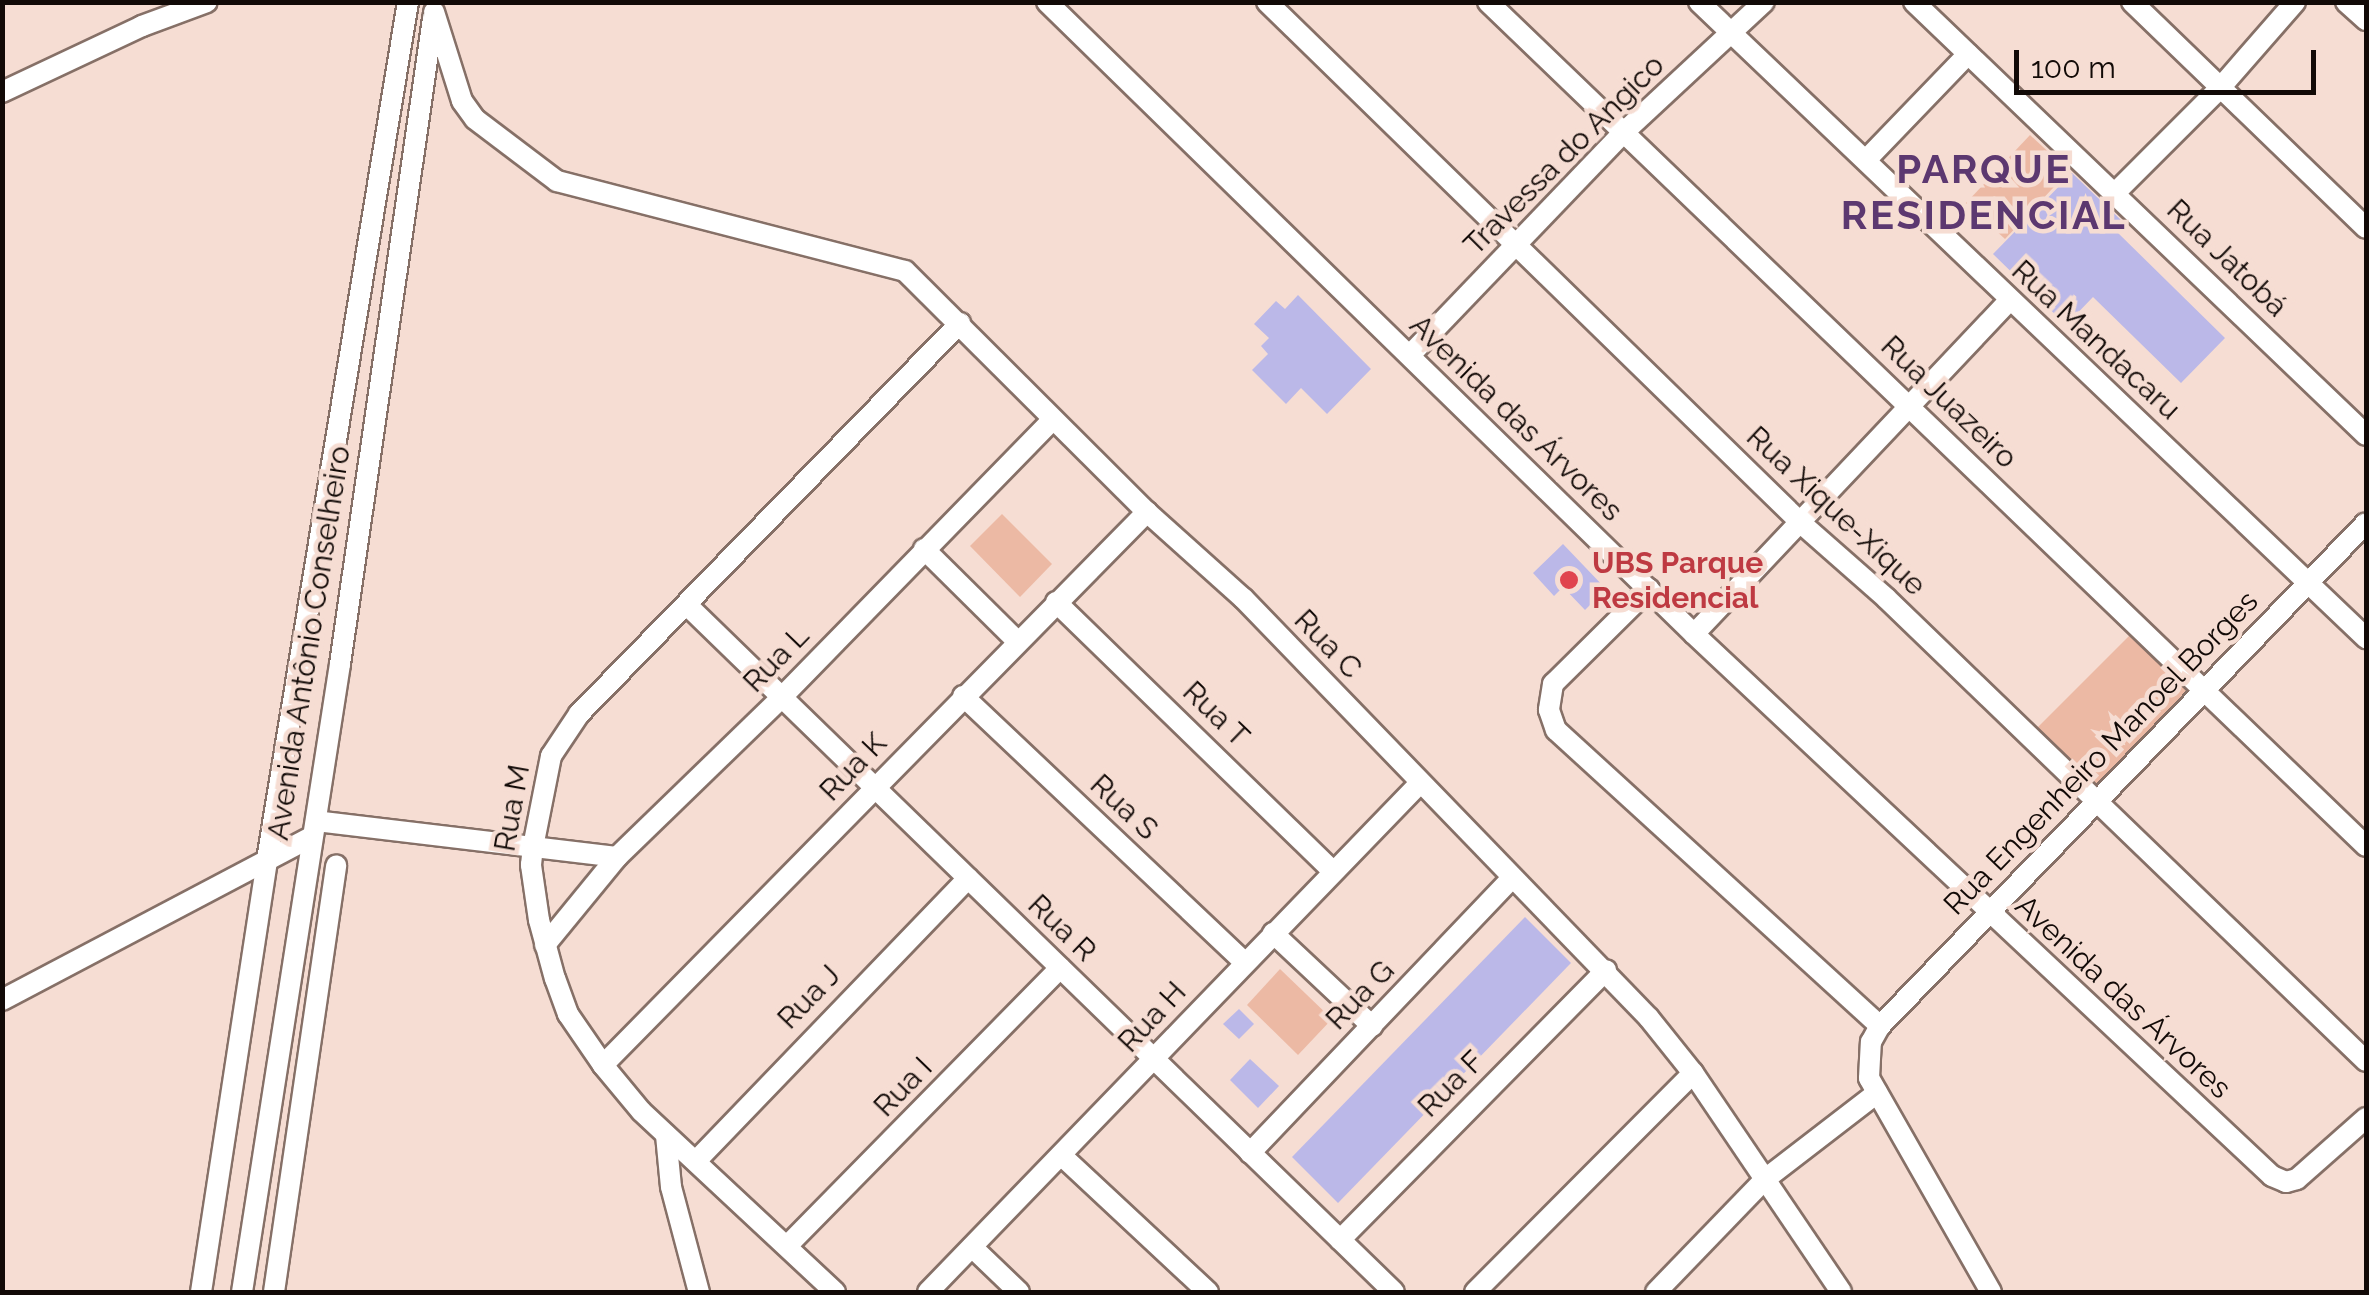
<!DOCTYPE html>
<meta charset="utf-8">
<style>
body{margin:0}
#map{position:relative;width:2369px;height:1295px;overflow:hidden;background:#f6ddd3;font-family:Raleway,sans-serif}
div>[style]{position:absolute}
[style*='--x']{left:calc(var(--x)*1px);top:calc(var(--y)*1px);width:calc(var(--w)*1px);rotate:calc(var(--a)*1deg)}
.green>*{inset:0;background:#ecb9a4}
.building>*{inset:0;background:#bbb8e8}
.roads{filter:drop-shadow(2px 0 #867067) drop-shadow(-2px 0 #867067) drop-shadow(0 2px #867067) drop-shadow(0 -2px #867067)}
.minor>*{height:20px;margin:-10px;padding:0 10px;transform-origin:10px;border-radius:10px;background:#fff}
.dots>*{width:28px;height:28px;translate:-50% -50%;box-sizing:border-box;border:5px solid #f6ddd3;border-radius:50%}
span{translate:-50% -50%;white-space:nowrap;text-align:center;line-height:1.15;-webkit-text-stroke:9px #f6ddd3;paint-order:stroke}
.street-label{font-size:30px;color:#120a07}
.health-label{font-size:30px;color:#be3a42;font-weight:700}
.left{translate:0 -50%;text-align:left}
.district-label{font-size:40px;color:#5c3870;font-weight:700;letter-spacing:2.5px}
.frame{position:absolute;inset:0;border:5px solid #120a07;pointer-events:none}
.scale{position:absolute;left:2014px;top:50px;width:302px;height:45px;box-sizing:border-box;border:5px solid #120a07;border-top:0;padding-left:12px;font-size:30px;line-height:35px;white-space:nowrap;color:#120a07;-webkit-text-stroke:8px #f6ddd3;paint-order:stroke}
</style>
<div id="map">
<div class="green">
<i style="clip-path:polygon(2030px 135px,2069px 171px,2005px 239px,1966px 203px)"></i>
<i style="clip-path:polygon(1002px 514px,1052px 564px,1020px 597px,970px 546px)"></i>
<i style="clip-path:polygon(2134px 631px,2193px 690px,2094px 789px,2035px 730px)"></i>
<i style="clip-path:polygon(1280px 969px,1332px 1019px,1298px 1055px,1247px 1005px)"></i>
</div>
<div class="building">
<i style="clip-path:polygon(2072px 173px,2122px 221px,2116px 231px,2225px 338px,2181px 383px,2093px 297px,2066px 325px,1993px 254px)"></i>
<i style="clip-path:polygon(1298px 295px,1371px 369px,1327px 414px,1301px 388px,1286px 404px,1252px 370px,1268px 354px,1261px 346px,1269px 338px,1254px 324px,1276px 301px,1285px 309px)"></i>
<i style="clip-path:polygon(1563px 544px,1606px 589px,1585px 610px,1563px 587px,1554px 596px,1533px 573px)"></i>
<i style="clip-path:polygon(1525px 917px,1571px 963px,1338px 1203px,1292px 1157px)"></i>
<i style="clip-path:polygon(1239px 1009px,1254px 1024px,1239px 1039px,1223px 1024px)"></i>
<i style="clip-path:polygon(1250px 1059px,1279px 1086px,1258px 1108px,1230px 1080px)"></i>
</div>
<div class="roads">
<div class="minor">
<i style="--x:1047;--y:2;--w:904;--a:44.33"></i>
<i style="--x:1694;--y:634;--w:792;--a:43.16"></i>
<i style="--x:2272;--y:1176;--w:15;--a:23"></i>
<i style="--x:2286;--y:1182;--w:11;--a:-15"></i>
<i style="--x:2297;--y:1179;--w:92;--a:-41.5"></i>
<i style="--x:1267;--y:2;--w:746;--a:44.29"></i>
<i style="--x:1801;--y:523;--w:113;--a:41.4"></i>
<i style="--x:1886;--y:598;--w:667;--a:43.97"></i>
<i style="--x:1488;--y:2;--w:1218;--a:43.87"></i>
<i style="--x:1699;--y:2;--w:922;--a:43.64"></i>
<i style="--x:1914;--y:2;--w:626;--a:43.77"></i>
<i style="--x:2132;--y:2;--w:325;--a:44"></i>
<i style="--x:2346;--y:2;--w:27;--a:42"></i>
<i style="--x:434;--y:12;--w:93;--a:72.5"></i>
<i style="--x:462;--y:101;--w:22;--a:54"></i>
<i style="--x:475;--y:119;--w:103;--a:37.1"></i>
<i style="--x:557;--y:181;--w:359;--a:14.5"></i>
<i style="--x:905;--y:271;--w:342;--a:44.9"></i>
<i style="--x:1147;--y:512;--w:129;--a:41.9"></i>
<i style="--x:1243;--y:598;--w:584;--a:45.97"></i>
<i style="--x:1649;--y:1018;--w:70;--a:51.3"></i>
<i style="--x:1693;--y:1073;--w:264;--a:55.9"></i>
<i style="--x:2;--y:92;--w:155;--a:-25.2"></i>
<i style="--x:142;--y:26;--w:69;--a:-20.3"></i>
<i style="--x:1866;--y:160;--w:147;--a:-46.1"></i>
<i style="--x:2116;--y:192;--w:147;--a:-45"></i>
<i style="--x:2220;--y:88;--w:114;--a:-48.9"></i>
<i style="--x:1410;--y:355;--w:309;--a:-46.2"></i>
<i style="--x:1624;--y:132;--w:191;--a:-42.9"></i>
<i style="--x:924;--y:549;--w:131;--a:44.7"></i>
<i style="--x:1649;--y:589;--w:135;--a:135.3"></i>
<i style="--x:1553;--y:684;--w:26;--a:99"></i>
<i style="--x:1549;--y:710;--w:21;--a:71"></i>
<i style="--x:1556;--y:730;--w:439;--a:42.4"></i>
<i style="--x:1056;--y:602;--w:386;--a:44.2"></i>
<i style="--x:688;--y:606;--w:984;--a:44.18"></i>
<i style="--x:1694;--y:634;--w:458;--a:-46.6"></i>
<i style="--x:963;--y:696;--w:387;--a:43.4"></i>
<i style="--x:316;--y:821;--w:303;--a:6.8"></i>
<i style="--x:1273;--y:933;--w:136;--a:43.2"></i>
<i style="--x:545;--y:945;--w:114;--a:-50.7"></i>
<i style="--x:617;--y:857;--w:230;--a:-44.1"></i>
<i style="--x:782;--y:697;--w:388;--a:-45.7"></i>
<i style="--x:2;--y:1000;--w:349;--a:-27.8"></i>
<i style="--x:603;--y:1065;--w:776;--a:-45.47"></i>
<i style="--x:666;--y:1135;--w:52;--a:84.5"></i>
<i style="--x:671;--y:1187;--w:109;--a:75.1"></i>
<i style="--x:1250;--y:1153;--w:380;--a:-46.4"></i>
<i style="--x:1061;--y:1155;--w:201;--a:43"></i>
<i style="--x:697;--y:1160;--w:391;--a:-46.1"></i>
<i style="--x:1340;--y:1240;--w:379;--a:-45.4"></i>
<i style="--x:787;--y:1246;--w:390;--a:-45.5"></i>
<i style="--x:972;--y:1247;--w:65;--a:43.8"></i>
<i style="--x:201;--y:1292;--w:437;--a:-81.3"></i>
<i style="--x:267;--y:860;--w:870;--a:-80.67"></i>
<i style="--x:242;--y:1292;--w:636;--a:-81.13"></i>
<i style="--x:340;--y:664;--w:652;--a:-81.8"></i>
<i style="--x:274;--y:1292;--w:431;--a:-81.7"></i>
<i style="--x:835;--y:1292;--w:265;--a:-137"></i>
<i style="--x:641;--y:1111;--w:60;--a:-129.6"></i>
<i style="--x:603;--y:1065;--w:62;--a:-124.5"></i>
<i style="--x:568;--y:1014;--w:37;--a:-110"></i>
<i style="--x:555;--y:979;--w:61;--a:-105.2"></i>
<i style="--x:539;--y:920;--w:56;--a:-98.3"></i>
<i style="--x:531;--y:865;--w:18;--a:-84"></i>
<i style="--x:533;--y:847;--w:93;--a:-78.8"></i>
<i style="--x:551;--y:756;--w:50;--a:-56.3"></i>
<i style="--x:579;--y:714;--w:546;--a:-45.74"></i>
<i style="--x:928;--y:1292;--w:708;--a:-45.97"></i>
<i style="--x:1475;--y:1292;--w:309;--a:-45.1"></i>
<i style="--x:1656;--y:1292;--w:156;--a:-46"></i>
<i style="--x:1764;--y:1180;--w:143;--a:-37.6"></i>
<i style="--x:1991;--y:1292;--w:246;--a:-119.7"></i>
<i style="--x:1869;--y:1078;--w:36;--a:-87"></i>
<i style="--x:1871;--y:1042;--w:18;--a:-61"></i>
<i style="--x:1880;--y:1026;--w:699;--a:-45.98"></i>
</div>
</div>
<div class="dots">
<i style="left:1569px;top:580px;background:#e0444e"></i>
</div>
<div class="street-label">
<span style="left:1564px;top:155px;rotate:-45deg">Travessa do Angico</span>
<span style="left:2227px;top:258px;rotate:44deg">Rua Jatobá</span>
<span style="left:2096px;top:340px;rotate:43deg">Rua Mandacaru</span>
<span style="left:1949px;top:402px;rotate:44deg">Rua Juazeiro</span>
<span style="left:1516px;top:418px;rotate:44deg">Avenida das Árvores</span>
<span style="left:1836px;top:511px;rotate:43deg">Rua Xique-Xique</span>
<span style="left:309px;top:643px;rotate:-81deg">Avenida Antônio Conselheiro</span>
<span style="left:1328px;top:644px;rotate:46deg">Rua C</span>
<span style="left:776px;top:659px;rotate:-46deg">Rua L</span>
<span style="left:1216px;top:714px;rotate:44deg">Rua T</span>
<span style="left:2101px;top:753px;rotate:-46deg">Rua Engenheiro Manoel Borges</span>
<span style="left:853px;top:767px;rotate:-46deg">Rua K</span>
<span style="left:1124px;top:807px;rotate:43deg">Rua S</span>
<span style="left:512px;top:808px;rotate:-80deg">Rua M</span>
<span style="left:1062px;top:928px;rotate:44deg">Rua R</span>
<span style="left:1360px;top:995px;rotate:-46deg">Rua G</span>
<span style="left:809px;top:997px;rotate:-46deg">Rua J</span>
<span style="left:2123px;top:997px;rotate:43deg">Avenida das Árvores</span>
<span style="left:1152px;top:1017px;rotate:-47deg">Rua H</span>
<span style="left:1451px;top:1084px;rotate:-45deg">Rua F</span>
<span style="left:903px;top:1087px;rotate:-46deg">Rua I</span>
</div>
<div class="health-label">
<span class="left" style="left:1592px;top:580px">UBS Parque<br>Residencial</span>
</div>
<div class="district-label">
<span style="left:1984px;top:192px">PARQUE<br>RESIDENCIAL</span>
</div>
<div class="frame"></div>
<div class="scale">100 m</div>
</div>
